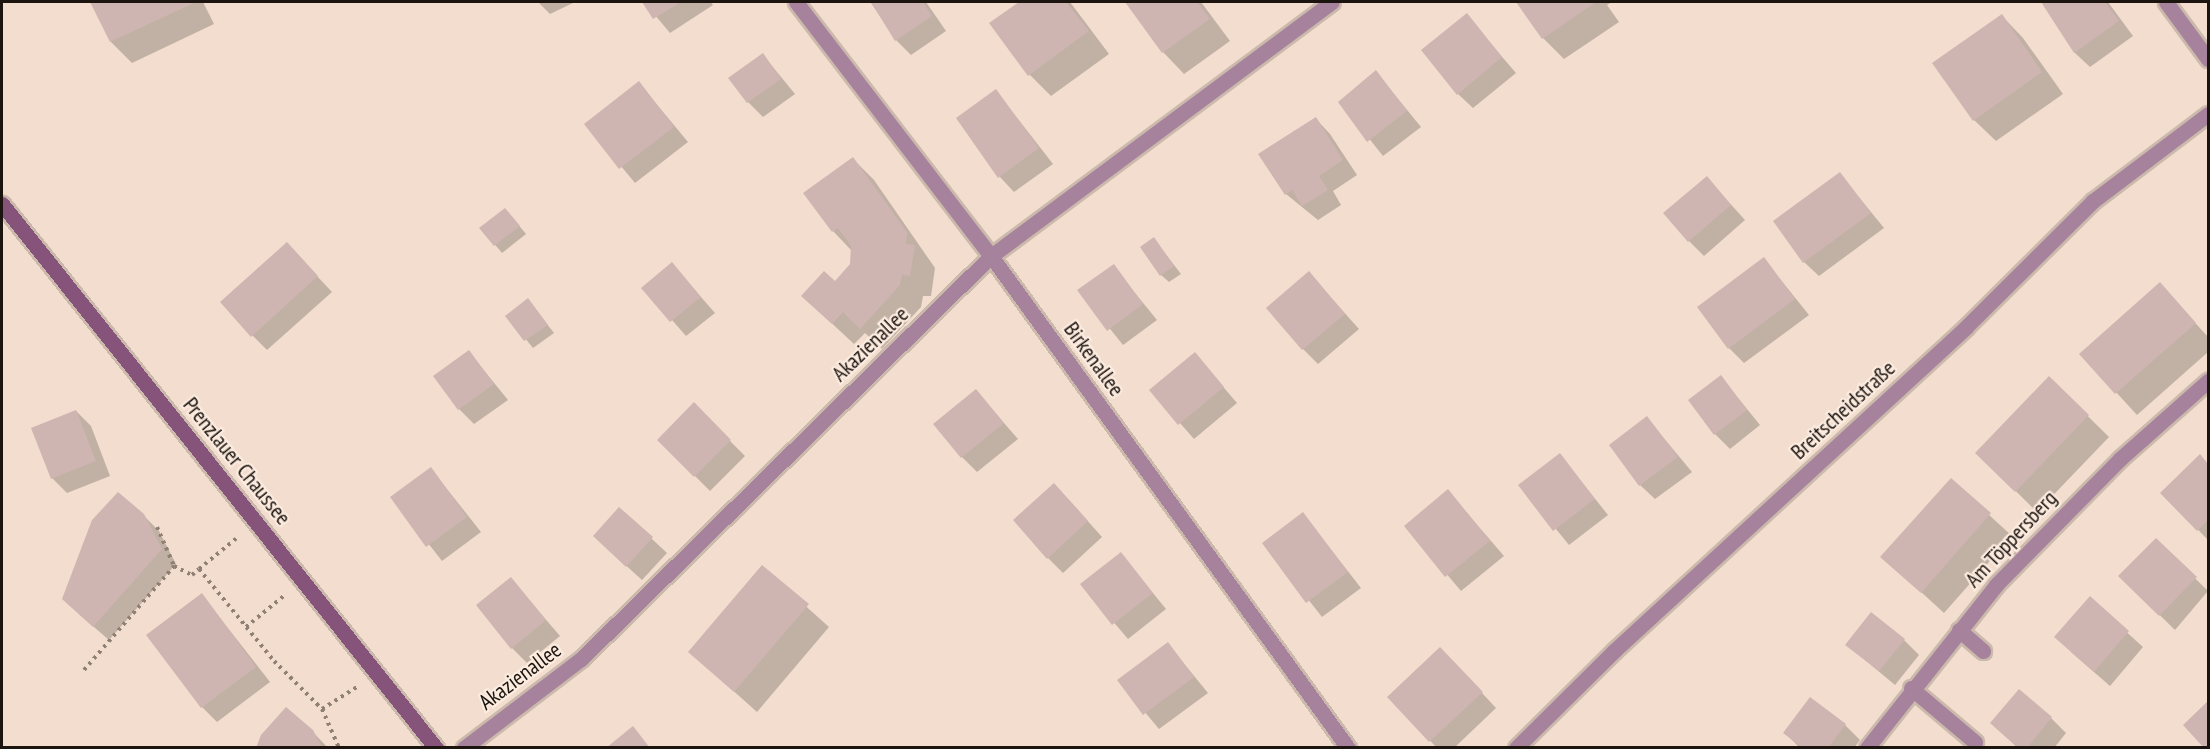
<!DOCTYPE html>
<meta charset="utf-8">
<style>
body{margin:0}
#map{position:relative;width:2210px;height:749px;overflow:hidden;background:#f2ddce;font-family:"PT Sans Narrow",sans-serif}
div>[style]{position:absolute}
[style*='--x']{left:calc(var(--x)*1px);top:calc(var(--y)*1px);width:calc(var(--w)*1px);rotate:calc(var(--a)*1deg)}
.shadow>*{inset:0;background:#0003}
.building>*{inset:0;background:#ceb5b1}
.path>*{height:4px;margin-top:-2px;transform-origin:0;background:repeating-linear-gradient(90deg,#8f8076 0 3px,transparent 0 7.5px)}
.roads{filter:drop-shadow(2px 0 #cbb9ac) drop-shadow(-2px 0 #cbb9ac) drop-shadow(0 2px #cbb9ac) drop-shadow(0 -2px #cbb9ac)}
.lane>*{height:15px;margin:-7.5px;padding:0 7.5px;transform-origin:7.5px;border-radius:7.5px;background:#a6829d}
.street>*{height:15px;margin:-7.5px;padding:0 7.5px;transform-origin:7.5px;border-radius:7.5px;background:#a6829d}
.secondary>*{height:15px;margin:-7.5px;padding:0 7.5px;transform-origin:7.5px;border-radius:7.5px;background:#86547b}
span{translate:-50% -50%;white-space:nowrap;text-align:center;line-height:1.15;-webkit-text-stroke:4.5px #fcebdf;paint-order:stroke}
.street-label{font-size:22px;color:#1b140f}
.frame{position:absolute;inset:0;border:3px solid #1b140f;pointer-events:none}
</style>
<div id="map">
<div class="shadow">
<i style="clip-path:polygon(92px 2px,203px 2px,214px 24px,132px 63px,111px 42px)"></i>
<i style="clip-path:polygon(538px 2px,573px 2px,573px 3px,550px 14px)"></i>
<i style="clip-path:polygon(644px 2px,711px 2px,713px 5px,670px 33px)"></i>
<i style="clip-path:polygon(873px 2px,926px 2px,946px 31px,911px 55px,896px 40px,871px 3px)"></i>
<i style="clip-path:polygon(1021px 2px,1070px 2px,1109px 54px,1051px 96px,1030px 75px,991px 23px)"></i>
<i style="clip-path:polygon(1127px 2px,1201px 2px,1230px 41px,1184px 74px,1163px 52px)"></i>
<i style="clip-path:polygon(1518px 2px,1612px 2px,1607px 5px,1619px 22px,1564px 59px,1543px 38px)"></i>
<i style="clip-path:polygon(2043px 2px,2108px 2px,2133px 36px,2090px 67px,2075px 53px)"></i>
<i style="clip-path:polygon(1466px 15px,1516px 73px,1473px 108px,1458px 94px)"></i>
<i style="clip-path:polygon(2002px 16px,2023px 38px,2063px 94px,1996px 141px,1974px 120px)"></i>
<i style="clip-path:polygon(763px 55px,795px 94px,763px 117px,748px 102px)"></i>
<i style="clip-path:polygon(1376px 72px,1421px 127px,1383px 156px,1340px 102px)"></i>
<i style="clip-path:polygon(639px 83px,688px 142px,635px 183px,586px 124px)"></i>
<i style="clip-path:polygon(996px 91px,1053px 164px,1014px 192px,1000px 177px)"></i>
<i style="clip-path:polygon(1316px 119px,1330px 134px,1357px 175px,1333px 191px,1341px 205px,1318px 220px,1286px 194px)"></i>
<i style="clip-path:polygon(853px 159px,874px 180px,935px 268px,931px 296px,923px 296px,921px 307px,882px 349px,865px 333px,854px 344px,825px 317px,835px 283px,852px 265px,852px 251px,833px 231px)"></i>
<i style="clip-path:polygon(1840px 174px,1884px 228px,1819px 276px,1804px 262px)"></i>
<i style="clip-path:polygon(1707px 178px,1745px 220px,1704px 256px,1689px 241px)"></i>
<i style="clip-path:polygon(512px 217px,526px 234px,502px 253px,481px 228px)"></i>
<i style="clip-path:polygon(1154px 239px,1181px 274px,1169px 282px,1161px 275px)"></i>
<i style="clip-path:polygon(301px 259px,332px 292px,267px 350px,252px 335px)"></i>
<i style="clip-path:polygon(1764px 259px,1809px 315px,1744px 363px,1729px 348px)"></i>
<i style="clip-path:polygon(672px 264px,715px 313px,686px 336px,644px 288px)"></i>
<i style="clip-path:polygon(1113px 266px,1157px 320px,1123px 345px,1079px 290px)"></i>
<i style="clip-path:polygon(1309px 273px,1359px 329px,1318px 364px,1303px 349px)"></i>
<i style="clip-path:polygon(2160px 284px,2208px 337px,2208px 352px,2137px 415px,2081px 354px)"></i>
<i style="clip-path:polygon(528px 300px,554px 333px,533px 348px,507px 316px)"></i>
<i style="clip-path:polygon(469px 352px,508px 400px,474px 424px,459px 409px)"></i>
<i style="clip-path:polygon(1195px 354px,1237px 403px,1194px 439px,1151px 390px)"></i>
<i style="clip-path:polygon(1721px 377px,1760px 425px,1730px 449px,1715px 434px)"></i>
<i style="clip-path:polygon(2049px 378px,2109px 437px,2037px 512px,1977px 453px)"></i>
<i style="clip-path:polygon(976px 391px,1018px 439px,977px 472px,962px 457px)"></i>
<i style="clip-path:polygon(694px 405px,745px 456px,710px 491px,659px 440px)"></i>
<i style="clip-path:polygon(76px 411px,91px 426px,110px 476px,67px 493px,52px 478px)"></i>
<i style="clip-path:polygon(1647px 418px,1692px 472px,1655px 499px,1640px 485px)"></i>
<i style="clip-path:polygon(1560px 455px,1608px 515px,1569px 545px,1521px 486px)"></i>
<i style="clip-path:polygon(2200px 457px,2208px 465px,2208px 540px,2162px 493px)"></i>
<i style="clip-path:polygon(431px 469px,481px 532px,442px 561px,392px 497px)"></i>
<i style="clip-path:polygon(1951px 480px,2012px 536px,1944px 613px,1883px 557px)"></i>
<i style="clip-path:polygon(1448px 491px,1504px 556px,1461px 591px,1406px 526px)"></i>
<i style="clip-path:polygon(1069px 500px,1102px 537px,1063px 573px,1048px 558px)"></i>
<i style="clip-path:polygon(620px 509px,667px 553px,642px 580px,610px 551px)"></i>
<i style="clip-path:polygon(1303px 514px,1361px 588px,1322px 617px,1264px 543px)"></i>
<i style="clip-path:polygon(143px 515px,159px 531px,176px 564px,109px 640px,79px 614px)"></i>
<i style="clip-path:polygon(2156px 540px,2208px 591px,2175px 630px,2120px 576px)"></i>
<i style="clip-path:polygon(1121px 554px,1166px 609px,1128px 639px,1082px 585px)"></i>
<i style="clip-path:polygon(762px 567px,829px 627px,757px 712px,690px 652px)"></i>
<i style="clip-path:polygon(511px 579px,560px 636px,527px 663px,512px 648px)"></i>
<i style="clip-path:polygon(202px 595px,270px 682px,217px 722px,202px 707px)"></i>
<i style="clip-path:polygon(2090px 599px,2143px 647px,2110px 686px,2071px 652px)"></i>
<i style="clip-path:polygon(1904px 640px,1919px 655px,1895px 685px,1847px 645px)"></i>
<i style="clip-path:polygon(1168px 644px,1208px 693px,1159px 729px,1119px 681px)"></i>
<i style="clip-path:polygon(1455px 664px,1496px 708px,1454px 748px,1437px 748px,1389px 697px)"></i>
<i style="clip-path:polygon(2208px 704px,2208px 748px,2206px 748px,2185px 725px)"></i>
<i style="clip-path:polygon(2051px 718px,2066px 733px,2054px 748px,2018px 748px,1992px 723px)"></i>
<i style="clip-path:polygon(1845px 725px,1860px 740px,1854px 748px,1800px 748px,1785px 733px)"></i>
<i style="clip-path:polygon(312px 731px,328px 748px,258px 748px)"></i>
</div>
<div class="building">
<i style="clip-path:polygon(90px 2px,196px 2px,110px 42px)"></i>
<i style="clip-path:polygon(642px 2px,681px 2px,653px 19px)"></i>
<i style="clip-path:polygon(871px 2px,923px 2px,932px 16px,895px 41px)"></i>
<i style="clip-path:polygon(1019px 2px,1066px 2px,1089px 31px,1028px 76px,989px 23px)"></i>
<i style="clip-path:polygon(1125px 2px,1197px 2px,1210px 19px,1162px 53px)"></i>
<i style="clip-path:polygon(1516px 2px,1596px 2px,1542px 39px)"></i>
<i style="clip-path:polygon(2041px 2px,2105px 2px,2119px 21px,2074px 53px)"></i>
<i style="clip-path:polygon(1467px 13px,1502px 57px,1457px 95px,1421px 50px)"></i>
<i style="clip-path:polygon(2002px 14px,2042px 72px,1973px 121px,1932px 63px)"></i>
<i style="clip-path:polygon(763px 53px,781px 79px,747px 103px,728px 78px)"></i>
<i style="clip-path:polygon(1376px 70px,1407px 111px,1367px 142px,1338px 102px)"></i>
<i style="clip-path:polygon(639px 81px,674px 127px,619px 169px,584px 124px)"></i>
<i style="clip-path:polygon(996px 89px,1039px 148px,998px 178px,956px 118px)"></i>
<i style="clip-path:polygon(1316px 117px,1343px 160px,1319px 176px,1328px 190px,1302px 206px,1292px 190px,1285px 195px,1258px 154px)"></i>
<i style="clip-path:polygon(853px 157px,907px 232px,906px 244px,915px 245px,910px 276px,902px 275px,900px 285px,860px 329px,843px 312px,832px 324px,801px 296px,824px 271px,835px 281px,850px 264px,851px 246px,838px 228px,832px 232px,803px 193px)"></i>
<i style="clip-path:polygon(1840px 172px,1871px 213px,1803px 263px,1773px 221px)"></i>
<i style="clip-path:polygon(1707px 176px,1731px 205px,1688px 242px,1663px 213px)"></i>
<i style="clip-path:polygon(505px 208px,520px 226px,494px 246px,479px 228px)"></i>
<i style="clip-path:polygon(1154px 237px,1174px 266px,1160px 276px,1140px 247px)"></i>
<i style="clip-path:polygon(287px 242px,318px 276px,251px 337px,220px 302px)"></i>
<i style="clip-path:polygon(1764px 257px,1795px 299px,1728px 349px,1697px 307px)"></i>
<i style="clip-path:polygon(672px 262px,701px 297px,670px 322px,641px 288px)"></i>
<i style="clip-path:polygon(1114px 264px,1143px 304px,1107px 331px,1077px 290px)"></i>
<i style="clip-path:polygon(1309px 271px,1345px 314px,1302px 350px,1266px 308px)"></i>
<i style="clip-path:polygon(2160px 282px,2196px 323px,2115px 394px,2079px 354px)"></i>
<i style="clip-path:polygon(528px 298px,548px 325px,524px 341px,505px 316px)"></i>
<i style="clip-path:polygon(469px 350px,494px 384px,458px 410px,433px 376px)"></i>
<i style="clip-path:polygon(1195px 352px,1224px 387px,1178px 425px,1149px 390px)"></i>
<i style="clip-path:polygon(1721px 375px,1747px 410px,1714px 435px,1688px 400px)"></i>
<i style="clip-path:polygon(2049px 376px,2089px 415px,2015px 492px,1975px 453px)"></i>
<i style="clip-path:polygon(976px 389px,1004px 423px,961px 458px,933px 424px)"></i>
<i style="clip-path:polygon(694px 402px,731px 440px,694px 477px,657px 440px)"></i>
<i style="clip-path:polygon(76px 410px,96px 461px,51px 479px,31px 428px)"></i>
<i style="clip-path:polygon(1647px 416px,1678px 457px,1639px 486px,1609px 445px)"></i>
<i style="clip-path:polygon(1560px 453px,1595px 499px,1553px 531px,1518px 485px)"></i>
<i style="clip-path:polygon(2200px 454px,2208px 464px,2208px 520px,2197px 531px,2160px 493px)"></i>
<i style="clip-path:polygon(431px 467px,467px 517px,426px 547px,390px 497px)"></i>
<i style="clip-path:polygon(1951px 478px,1991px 513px,1921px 593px,1880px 557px)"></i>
<i style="clip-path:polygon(1054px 483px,1088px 521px,1047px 559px,1013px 520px)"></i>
<i style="clip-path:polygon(1448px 489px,1490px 541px,1445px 577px,1404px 526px)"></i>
<i style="clip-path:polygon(118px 492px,144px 514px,162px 549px,93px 627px,62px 599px,92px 520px)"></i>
<i style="clip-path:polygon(619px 507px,653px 537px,626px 567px,593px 536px)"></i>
<i style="clip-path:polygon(1303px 512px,1348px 572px,1306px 603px,1262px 543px)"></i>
<i style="clip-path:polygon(2156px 538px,2197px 577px,2159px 616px,2118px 576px)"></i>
<i style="clip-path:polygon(1121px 552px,1153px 593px,1112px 625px,1080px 584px)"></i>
<i style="clip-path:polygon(762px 565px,809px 604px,734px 692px,688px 652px)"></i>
<i style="clip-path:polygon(511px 577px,546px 620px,511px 649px,476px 605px)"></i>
<i style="clip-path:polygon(202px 593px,256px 667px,201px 708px,146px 635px)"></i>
<i style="clip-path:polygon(2090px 596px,2129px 631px,2094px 672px,2054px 637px)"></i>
<i style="clip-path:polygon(1871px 612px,1905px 639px,1879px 671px,1845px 645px)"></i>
<i style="clip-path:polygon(1168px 642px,1194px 677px,1143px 715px,1117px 680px)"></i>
<i style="clip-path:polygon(1440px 647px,1483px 692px,1429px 742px,1387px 697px)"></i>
<i style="clip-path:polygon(2019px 689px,2052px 717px,2027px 748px,2018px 748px,1990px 723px)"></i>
<i style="clip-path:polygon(1810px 697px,1846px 724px,1828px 748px,1803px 748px,1783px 733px)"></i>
<i style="clip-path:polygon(2208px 701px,2208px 748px,2204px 748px,2183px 725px)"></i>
<i style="clip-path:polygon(286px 707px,313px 730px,322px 748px,256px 748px,261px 735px)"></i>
<i style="clip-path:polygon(633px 726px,650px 748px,606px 748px)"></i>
</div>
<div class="path">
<i style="--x:157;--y:527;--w:43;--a:66.4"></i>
<i style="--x:174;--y:566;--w:20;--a:27"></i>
<i style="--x:192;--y:575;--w:9;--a:-41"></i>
<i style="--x:199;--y:569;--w:119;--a:50.8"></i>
<i style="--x:274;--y:661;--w:68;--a:45"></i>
<i style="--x:322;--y:709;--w:43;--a:66.4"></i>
<i style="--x:199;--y:569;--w:50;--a:-39.4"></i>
<i style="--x:246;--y:627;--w:50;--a:-39.4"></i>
<i style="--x:84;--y:670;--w:138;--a:-49.1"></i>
<i style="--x:322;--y:709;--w:41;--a:-32.2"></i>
</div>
<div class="roads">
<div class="lane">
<i style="--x:1959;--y:630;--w:32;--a:41"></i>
<i style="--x:1911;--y:688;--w:84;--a:40.2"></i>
</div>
<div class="street">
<i style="--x:796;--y:2;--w:320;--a:52.5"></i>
<i style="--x:991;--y:256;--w:608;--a:54.03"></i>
<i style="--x:2166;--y:2;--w:71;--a:53.6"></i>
<i style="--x:464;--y:748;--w:147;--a:-37.3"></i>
<i style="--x:581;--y:659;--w:575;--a:-44.51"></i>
<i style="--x:991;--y:256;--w:425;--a:-36.7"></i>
<i style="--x:1516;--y:748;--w:138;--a:-44.7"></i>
<i style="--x:1614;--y:651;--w:478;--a:-42.6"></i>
<i style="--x:1966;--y:327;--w:179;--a:-44.8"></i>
<i style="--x:2093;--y:201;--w:144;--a:-37.1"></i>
<i style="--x:1867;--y:748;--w:208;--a:-51.6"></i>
<i style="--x:1996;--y:585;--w:177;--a:-45.5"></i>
<i style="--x:2120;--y:459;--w:118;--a:-41.6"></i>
</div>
<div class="secondary">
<i style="--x:2;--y:204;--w:696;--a:51.42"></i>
</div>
</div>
<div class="street-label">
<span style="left:870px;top:344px;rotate:-44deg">Akazienallee</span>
<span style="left:1094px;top:359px;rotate:54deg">Birkenallee</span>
<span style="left:1843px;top:410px;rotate:-43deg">Breitscheidstraße</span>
<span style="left:237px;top:461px;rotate:51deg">Prenzlauer Chaussee</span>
<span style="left:2011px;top:539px;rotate:-47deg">Am Töppersberg</span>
<span style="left:520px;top:676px;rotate:-37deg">Akazienallee</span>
</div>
<div class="frame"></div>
</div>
